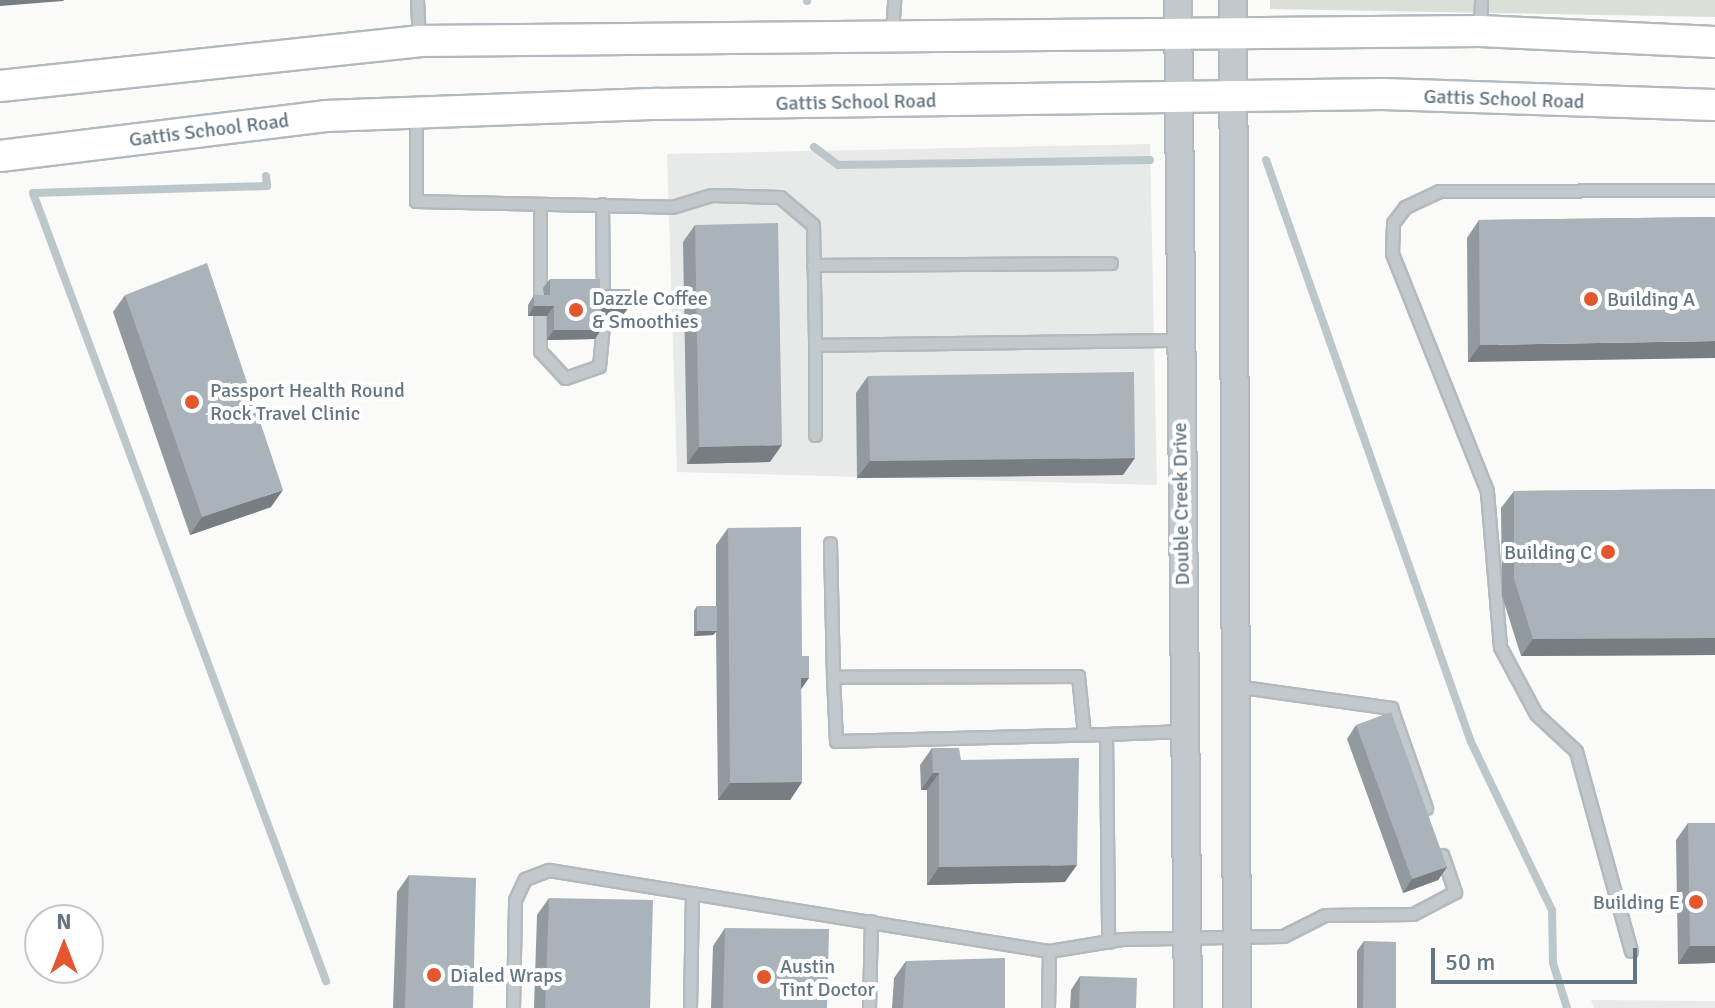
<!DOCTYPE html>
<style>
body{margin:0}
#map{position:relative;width:1715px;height:1008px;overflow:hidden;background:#fafaf8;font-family:Signika,sans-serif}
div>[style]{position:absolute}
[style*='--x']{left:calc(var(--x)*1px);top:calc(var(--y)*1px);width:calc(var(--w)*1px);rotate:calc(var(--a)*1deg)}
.built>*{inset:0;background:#e8e9e9}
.green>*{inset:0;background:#dadfd7}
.stream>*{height:8px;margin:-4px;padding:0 4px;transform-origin:4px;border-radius:4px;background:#bbc7cb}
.roads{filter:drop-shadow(2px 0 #b3babf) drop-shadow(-2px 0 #b3babf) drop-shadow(0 2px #b3babf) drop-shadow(0 -2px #b3babf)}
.service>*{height:11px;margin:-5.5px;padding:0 5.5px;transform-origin:5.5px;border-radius:5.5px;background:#c3c8cc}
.tertiary>*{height:26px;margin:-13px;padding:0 13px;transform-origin:13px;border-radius:13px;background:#c3c8cc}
.secondary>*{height:30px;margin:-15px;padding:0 15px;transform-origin:15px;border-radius:15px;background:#fff}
.wall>*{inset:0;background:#929a9f}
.shaded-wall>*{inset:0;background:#777d82}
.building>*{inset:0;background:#aab3b9}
.dots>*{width:22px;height:22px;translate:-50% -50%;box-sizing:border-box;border:4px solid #fff;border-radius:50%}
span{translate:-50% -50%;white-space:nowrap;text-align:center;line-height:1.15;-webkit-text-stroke:8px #fff;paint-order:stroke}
.street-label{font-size:20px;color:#657683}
.poi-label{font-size:20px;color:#657683}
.left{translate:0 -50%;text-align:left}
.right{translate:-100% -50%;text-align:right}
.north{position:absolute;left:24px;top:904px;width:80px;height:80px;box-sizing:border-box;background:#fff;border:2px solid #c1c8cd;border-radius:50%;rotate:0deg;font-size:22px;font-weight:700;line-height:32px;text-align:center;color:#657683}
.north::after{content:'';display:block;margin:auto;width:28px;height:36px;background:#e4572e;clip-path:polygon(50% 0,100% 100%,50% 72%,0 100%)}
.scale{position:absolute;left:1431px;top:948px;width:206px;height:36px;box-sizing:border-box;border:4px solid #657683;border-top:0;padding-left:10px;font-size:24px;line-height:28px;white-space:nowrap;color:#657683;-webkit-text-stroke:6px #fff;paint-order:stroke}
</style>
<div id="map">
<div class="built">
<i style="clip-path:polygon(1150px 144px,1157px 485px,677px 472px,667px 154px)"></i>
<i style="clip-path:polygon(1591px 1000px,1715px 1001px,1715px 1008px,1594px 1008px)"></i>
</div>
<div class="green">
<i style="clip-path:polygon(1270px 0,1715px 0,1715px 17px,1270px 9px)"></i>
</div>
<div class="stream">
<i style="--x:807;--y:0;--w:1;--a:90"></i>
<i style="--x:814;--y:147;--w:30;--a:37"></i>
<i style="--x:838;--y:165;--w:312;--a:-0.9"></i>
<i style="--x:1266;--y:160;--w:617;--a:70.6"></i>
<i style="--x:1471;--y:742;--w:187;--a:64.3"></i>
<i style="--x:1552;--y:910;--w:53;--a:88.9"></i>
<i style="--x:1553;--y:963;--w:47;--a:72.7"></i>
<i style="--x:266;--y:176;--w:10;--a:84"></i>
<i style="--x:267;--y:186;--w:234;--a:178.3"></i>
<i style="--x:33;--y:193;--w:841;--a:69.6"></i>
</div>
<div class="roads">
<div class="service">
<i style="--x:417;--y:0;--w:41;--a:87.2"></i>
<i style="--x:1480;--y:30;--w:30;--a:-88"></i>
<i style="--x:892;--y:32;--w:32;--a:-86"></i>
<i style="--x:416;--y:114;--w:87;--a:90"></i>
<i style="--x:416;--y:201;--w:256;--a:1.3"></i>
<i style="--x:672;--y:207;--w:41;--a:-17.1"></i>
<i style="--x:711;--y:195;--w:69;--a:1.7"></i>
<i style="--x:780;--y:197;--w:43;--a:40.3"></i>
<i style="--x:813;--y:225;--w:120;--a:89"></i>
<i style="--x:815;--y:345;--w:364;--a:-0.8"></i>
<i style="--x:540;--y:204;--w:101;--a:90"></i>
<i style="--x:602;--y:204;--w:94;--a:89.4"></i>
<i style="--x:813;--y:265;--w:298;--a:-0.4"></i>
<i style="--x:540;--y:316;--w:35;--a:90"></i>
<i style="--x:540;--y:351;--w:37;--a:47"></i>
<i style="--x:565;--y:378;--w:36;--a:-19"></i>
<i style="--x:599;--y:366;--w:51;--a:-84.4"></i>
<i style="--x:815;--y:435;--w:90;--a:-90"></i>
<i style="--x:830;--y:543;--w:134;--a:88.7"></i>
<i style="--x:1235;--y:686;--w:158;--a:8"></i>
<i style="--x:1391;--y:708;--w:106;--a:70.7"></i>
<i style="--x:1084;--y:734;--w:58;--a:-95.9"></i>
<i style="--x:1078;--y:676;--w:245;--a:179.8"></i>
<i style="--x:833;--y:677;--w:64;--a:87.3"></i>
<i style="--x:836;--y:741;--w:270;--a:-1.5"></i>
<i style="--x:1106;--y:734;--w:78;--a:-2.2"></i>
<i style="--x:1106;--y:734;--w:208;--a:89.4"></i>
<i style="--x:1631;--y:951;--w:207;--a:-105.4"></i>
<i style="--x:1576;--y:751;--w:54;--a:-137.2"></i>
<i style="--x:1536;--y:714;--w:76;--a:-118.2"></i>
<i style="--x:1500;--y:647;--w:157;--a:-94.8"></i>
<i style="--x:1487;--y:491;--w:256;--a:-111.8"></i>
<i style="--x:1392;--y:253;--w:30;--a:-88"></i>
<i style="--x:1393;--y:223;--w:20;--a:-53"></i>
<i style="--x:1405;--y:207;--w:38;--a:-25"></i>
<i style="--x:1439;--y:191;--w:276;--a:-0.2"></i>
<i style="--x:513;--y:1008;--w:108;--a:-88.9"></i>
<i style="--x:515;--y:900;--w:23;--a:-65"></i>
<i style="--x:525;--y:879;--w:26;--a:-21"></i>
<i style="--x:549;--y:870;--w:507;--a:9.2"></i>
<i style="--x:1049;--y:951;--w:74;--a:-9.3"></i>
<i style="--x:1122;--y:939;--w:161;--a:-1.1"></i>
<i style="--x:1283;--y:936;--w:47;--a:-26.6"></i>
<i style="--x:1325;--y:915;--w:88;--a:-0.7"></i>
<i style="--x:1413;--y:914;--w:47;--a:-27.6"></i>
<i style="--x:1455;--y:892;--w:39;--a:-109"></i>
<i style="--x:690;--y:1008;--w:115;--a:-89"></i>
<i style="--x:869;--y:1008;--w:87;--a:-88.7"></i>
<i style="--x:1048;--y:1008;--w:57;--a:-89"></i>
</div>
<div class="tertiary">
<i style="--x:1178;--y:0;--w:1008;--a:89.43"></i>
<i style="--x:1233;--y:0;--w:1008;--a:89.77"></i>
</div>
<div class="secondary">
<i style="--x:0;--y:86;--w:421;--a:-6.1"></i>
<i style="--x:419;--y:41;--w:1061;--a:-0.54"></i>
<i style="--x:1480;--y:31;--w:235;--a:2.7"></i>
<i style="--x:0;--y:156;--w:328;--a:-7"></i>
<i style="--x:326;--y:116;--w:331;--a:-2.1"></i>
<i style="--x:657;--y:104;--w:726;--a:-0.79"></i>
<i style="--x:1383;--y:94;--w:332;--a:1.9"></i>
</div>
</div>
<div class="wall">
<i style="clip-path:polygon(1715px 217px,1468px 362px,1467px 238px,1479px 220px)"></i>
<i style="clip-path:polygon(695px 225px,770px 462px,687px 464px,683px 242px)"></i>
<i style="clip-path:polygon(550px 279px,600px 289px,623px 315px,601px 315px,595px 339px,547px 340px,547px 316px,528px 316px,528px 305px,534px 295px,544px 295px,543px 288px)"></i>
<i style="clip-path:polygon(125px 295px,271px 507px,190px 535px,113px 312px)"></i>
<i style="clip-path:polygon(868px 376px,1123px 475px,857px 478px,856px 393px)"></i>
<i style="clip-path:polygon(1715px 489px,1715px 655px,1521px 656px,1502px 596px,1501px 508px,1514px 491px)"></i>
<i style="clip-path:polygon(728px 528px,801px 688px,802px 782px,790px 800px,718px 800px,716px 631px,713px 635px,694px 636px,694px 611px,697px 606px,716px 606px,716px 545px)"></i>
<i style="clip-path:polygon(1356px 725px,1447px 867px,1438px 880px,1403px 893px,1347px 739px)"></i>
<i style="clip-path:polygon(932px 748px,961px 760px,1065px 882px,927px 885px,927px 790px,921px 790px,920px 765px)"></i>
<i style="clip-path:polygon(1688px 823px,1715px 823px,1715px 963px,1678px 964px,1676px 840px)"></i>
<i style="clip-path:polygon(409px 875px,473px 1008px,393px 1008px,397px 892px)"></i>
<i style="clip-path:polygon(549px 898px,650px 1008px,534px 1008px,537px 915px)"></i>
<i style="clip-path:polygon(725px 928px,827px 1008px,711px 1008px,713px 946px)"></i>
<i style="clip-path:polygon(1364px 941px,1396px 1008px,1357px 1008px,1357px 951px)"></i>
<i style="clip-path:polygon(906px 961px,1005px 1008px,892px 1008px,894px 978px)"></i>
<i style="clip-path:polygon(1080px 976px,1136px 1008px,1070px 1008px,1071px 990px)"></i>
</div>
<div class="shaded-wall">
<i style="clip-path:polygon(0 0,64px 0,63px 1px,0 6px)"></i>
<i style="clip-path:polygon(534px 306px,554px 306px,547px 316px,528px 316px)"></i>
<i style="clip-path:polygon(601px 306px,630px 306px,623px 315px,595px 315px)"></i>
<i style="clip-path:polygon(554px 330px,601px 330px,595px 339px,547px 340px)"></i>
<i style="clip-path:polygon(1715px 341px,1715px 358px,1468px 362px,1480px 345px)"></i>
<i style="clip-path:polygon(782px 445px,770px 462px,687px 464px,699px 447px)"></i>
<i style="clip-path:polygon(1135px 458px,1123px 475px,857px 478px,870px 461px)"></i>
<i style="clip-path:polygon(283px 490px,271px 507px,190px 535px,202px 517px)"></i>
<i style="clip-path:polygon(697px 631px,717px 631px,713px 635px,694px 636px)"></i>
<i style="clip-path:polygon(1715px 638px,1715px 655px,1521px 656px,1533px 639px)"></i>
<i style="clip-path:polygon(801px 678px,809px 678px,797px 695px)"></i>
<i style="clip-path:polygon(933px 773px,939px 773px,927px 790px,921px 790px)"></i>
<i style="clip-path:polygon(802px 782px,790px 800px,718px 800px,730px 783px)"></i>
<i style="clip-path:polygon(1077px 865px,1065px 882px,927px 885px,939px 867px)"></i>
<i style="clip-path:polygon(1447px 867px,1438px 880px,1403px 893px,1412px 879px)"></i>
<i style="clip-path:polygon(1690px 946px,1715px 946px,1715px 963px,1678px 964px)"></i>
</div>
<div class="building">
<i style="clip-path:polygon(1715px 217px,1715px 341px,1480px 345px,1479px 220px)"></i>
<i style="clip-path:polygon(778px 223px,782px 445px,699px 447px,695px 225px)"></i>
<i style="clip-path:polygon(207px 263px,283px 490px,202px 517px,125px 295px)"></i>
<i style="clip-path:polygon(550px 279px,600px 279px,600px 289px,630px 289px,630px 306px,601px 306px,601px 330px,554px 330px,554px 306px,534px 306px,534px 295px,550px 295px)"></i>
<i style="clip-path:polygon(1134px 372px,1135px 458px,870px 461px,868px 376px)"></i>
<i style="clip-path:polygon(1715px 489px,1715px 638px,1533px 639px,1514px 579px,1514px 491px)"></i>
<i style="clip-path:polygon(801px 527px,802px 656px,809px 656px,809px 678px,801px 678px,802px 782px,730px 783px,728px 528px)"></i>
<i style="clip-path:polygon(697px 606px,717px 606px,717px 631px,697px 631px)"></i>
<i style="clip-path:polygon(1391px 712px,1447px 867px,1412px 879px,1356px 725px)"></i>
<i style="clip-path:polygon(932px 748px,959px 748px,961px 760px,1079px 758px,1077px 865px,939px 867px,939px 773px,933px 773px)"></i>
<i style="clip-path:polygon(1688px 823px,1715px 823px,1715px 946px,1690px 946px)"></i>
<i style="clip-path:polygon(409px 875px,476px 878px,473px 1008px,405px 1008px)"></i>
<i style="clip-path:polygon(549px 898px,653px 900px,650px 1008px,545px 1008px)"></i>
<i style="clip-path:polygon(725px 928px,829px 929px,827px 1008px,723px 1008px)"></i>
<i style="clip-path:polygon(1364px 941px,1396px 942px,1396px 1008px,1363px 1008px)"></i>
<i style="clip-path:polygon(1005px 958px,1005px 1008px,903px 1008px,906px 961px)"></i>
<i style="clip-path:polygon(1080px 976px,1137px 978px,1136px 1008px,1079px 1008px)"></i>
</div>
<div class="dots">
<i style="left:1591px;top:299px;background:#e4572e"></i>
<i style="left:576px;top:310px;background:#e4572e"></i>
<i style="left:192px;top:402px;background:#e4572e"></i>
<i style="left:1608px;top:552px;background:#e4572e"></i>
<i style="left:1696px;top:902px;background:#e4572e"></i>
<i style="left:434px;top:975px;background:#e4572e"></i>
<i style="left:764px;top:977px;background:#e4572e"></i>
</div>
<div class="street-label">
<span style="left:1504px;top:99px;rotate:2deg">Gattis School Road</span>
<span style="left:856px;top:102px;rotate:-1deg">Gattis School Road</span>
<span style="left:209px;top:130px;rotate:-7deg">Gattis School Road</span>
<span style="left:1181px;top:504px;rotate:-91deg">Double Creek Drive</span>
</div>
<div class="poi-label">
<span class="left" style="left:592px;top:310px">Dazzle Coffee<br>&amp; Smoothies</span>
<span class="left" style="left:1607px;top:299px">Building A</span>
<span class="left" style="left:210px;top:402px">Passport Health Round<br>Rock Travel Clinic</span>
<span class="right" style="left:1592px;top:552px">Building C</span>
<span class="right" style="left:1680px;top:902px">Building E</span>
<span class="left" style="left:780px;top:978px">Austin<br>Tint Doctor</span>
<span class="left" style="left:450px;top:975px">Dialed Wraps</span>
</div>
<div class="north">N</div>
<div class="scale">50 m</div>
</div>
